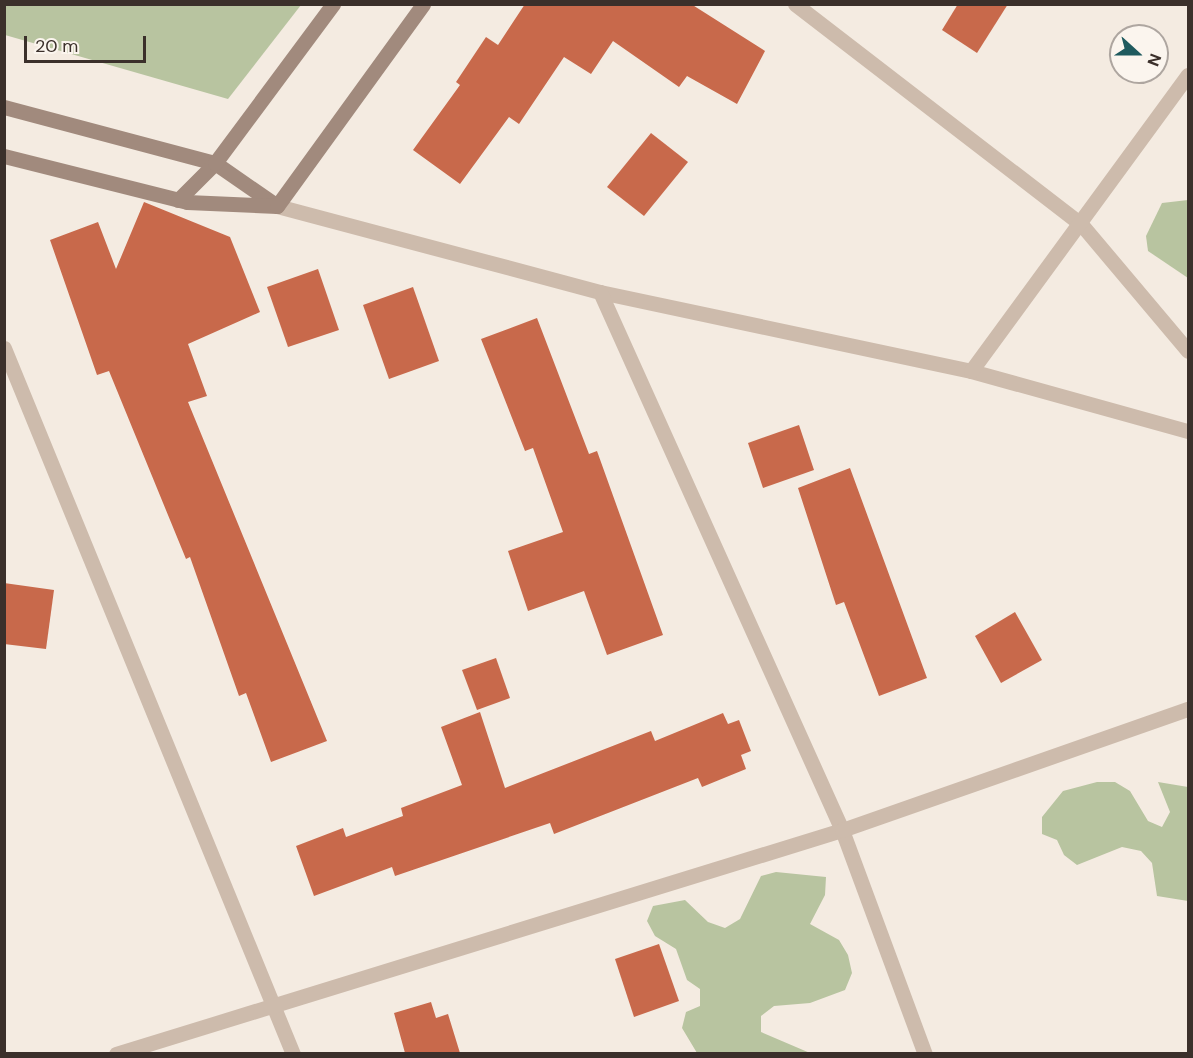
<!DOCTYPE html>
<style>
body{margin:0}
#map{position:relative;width:1193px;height:1058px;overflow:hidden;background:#f4ebe1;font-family:"DM Sans",sans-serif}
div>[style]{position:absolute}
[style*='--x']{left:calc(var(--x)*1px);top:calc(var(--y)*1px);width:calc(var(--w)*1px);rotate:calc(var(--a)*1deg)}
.green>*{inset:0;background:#b8c4a0}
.building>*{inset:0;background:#c8694b}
.street>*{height:15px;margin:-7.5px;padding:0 7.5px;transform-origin:7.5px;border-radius:7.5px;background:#cdbbac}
.secondary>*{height:15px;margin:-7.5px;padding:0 7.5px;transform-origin:7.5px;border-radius:7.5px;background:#a18a7d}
span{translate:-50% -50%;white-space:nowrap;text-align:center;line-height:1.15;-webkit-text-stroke:6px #fbf5ee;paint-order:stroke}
.frame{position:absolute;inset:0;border:6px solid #3b302b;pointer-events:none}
.north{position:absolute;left:1109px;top:24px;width:60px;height:60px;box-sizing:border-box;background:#fbf5ee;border:2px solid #aea6a0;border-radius:50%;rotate:111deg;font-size:16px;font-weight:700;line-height:24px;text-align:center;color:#3b302b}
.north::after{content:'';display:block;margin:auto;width:21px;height:27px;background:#1f5a5e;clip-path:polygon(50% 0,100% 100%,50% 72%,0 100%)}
.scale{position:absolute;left:24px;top:36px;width:122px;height:27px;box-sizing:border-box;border:3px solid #3b302b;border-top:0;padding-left:8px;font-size:18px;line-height:21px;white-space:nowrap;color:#3b302b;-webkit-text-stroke:4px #fbf5ee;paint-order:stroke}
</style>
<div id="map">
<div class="green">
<i style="clip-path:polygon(4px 5px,5px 4px,301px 5px,228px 99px,5px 35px)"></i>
<i style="clip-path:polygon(1188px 200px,1188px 278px,1148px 251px,1146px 236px,1162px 203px)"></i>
<i style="clip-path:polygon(1097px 782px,1115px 782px,1130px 791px,1148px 821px,1162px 827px,1170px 812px,1158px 782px,1188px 787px,1188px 901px,1157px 896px,1152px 863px,1141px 851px,1122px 847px,1077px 865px,1064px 855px,1057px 840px,1042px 834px,1042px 817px,1063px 791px)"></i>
<i style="clip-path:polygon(776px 872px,826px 877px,825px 895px,810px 924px,839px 940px,848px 955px,852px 973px,845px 990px,810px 1003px,774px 1006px,761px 1016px,761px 1032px,810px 1053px,697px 1053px,682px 1028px,686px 1012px,700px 1006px,700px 989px,687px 980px,676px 949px,655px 936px,647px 921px,653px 906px,685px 900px,708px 922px,725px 928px,740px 919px,761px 876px)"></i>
</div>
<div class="building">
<i style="clip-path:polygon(525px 4px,691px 4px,765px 51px,737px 104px,687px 76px,679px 87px,613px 41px,591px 74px,564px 57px,519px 124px,509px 117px,460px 184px,413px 150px,460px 85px,456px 82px,486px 37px,498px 45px)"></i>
<i style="clip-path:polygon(958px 4px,1008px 4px,977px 53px,942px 30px)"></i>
<i style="clip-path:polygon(651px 133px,688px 162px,644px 216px,607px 187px)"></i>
<i style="clip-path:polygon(144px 202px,230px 237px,260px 312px,188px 344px,207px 396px,188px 402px,327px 741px,271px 762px,246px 693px,239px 696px,190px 557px,186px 559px,109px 371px,97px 375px,50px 240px,98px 222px,116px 269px)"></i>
<i style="clip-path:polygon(318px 269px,339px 330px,288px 347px,267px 287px)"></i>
<i style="clip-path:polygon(413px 287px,439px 361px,389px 379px,363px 305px)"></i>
<i style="clip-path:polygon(537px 318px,589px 454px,597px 451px,663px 635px,607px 655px,584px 591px,528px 611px,508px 551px,563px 532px,533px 448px,525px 451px,481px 339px)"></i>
<i style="clip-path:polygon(799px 425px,814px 470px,763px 488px,748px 443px)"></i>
<i style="clip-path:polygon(850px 468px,927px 678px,879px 696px,844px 602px,836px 605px,798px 488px)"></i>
<i style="clip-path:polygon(4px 583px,54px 590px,46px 649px,4px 644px)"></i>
<i style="clip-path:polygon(1015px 612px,1042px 660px,1001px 683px,975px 636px)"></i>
<i style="clip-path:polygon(496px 658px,510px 698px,477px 710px,462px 670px)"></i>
<i style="clip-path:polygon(480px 712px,505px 788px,651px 731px,655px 741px,723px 713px,728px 724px,739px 720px,751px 751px,741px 755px,746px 769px,702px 787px,698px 778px,554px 834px,550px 823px,395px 876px,392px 867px,314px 896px,296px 846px,343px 828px,346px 837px,403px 816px,401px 808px,462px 785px,441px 727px)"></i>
<i style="clip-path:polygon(659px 944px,679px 1001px,634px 1017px,615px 959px)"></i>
<i style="clip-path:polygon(431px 1002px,436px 1018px,448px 1014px,460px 1053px,405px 1053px,394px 1013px)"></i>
</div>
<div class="street">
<i style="--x:795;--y:4;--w:361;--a:37.6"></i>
<i style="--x:1081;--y:224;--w:166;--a:49.9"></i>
<i style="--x:277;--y:206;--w:334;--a:14.9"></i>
<i style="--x:600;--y:292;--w:379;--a:12"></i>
<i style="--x:971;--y:371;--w:225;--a:15.5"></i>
<i style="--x:600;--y:292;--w:590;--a:65.78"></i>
<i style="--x:842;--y:830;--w:239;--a:69.7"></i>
<i style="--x:4;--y:348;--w:763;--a:67.74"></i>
<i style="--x:971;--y:371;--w:367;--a:-53.8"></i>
<i style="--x:116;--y:1054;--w:760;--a:-17.15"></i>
<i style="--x:842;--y:830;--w:367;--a:-19.3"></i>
</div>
<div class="secondary">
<i style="--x:4;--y:107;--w:218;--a:14.9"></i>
<i style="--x:215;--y:163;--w:75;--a:34.7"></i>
<i style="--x:4;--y:156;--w:189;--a:14.1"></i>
<i style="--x:187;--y:202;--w:90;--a:2.5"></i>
<i style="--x:178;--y:200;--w:52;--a:-45"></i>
<i style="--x:215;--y:163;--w:198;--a:-53.4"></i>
<i style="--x:277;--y:206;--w:249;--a:-54.1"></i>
</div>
<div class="frame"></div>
<div class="north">N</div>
<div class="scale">20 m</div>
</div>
